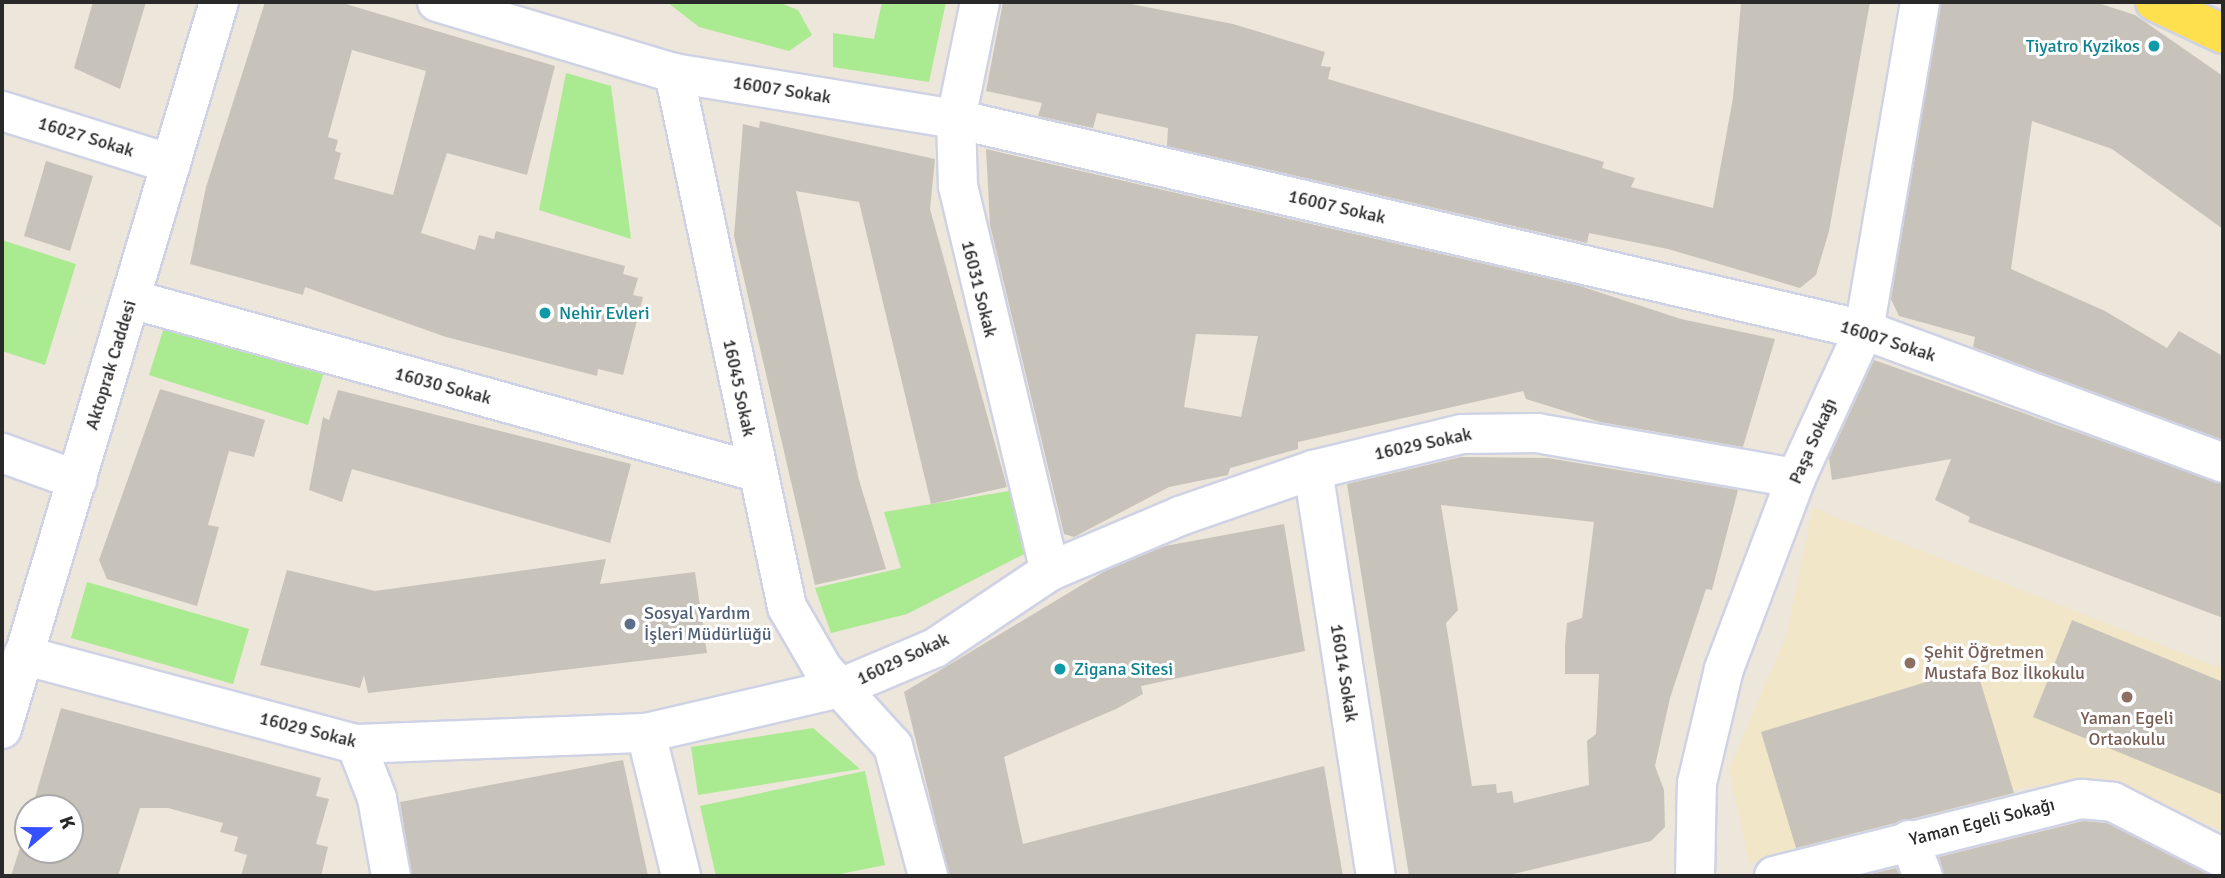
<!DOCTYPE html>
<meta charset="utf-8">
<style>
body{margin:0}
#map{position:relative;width:2225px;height:878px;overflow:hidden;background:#ede6da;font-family:Signika,sans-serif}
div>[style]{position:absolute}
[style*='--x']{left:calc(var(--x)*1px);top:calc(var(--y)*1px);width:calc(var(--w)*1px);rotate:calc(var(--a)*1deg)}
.education>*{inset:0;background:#f1e6c7}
.green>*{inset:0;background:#aaea90}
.building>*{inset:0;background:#c8c3ba}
.roads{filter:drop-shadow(2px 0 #cfd2e4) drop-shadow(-2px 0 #cfd2e4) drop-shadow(0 2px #cfd2e4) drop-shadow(0 -2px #cfd2e4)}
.minor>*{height:38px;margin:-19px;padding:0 19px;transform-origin:19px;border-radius:19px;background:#fff}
.major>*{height:38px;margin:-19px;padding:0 19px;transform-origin:19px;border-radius:19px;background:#fedf4e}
.dots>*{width:19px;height:19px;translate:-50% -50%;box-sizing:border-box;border:4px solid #fff;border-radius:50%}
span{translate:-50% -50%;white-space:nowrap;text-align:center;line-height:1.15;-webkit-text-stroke:6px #fff;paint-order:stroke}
.culture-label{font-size:18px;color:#0d838f}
.right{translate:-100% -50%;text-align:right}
.left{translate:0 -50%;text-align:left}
.street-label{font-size:18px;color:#292929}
.service-label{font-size:18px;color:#4e5e75}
.education-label{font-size:18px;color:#785e54}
.frame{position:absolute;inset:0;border:4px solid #292929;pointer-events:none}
.north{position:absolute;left:14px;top:794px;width:70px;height:70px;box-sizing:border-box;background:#fff;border:2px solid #a9a9a9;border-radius:50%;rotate:70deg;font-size:19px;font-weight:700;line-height:28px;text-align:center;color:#292929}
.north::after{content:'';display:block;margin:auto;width:24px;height:32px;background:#3550ff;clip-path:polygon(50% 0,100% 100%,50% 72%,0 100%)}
</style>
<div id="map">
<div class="education">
<i style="clip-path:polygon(1813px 508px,2223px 669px,2223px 831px,2101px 779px,2021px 788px,1749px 863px,1729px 769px,1786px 636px)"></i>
</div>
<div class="green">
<i style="clip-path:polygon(667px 2px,778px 2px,798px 10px,812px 35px,789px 51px,699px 27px)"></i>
<i style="clip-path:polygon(882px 2px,946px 2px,929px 82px,833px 67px,833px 33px,874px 39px)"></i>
<i style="clip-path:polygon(566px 73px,611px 86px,631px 239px,539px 210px)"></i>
<i style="clip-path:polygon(2px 240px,76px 264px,45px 365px,2px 351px)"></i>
<i style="clip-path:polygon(167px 318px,325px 368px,308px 425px,149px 375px)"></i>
<i style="clip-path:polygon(1009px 491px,1026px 553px,907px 614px,831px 633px,815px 588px,901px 568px,884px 512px)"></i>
<i style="clip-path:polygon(87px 582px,249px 629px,233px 684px,71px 638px)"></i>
<i style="clip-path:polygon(813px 728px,860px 769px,698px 795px,691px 747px)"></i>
<i style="clip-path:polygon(865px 771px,885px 865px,830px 876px,716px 876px,700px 806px)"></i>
</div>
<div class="building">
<i style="clip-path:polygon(93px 2px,146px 2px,120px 89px,74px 68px)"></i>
<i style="clip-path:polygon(evenodd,265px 2px,339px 2px,555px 66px,527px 175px,447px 153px,421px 233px,475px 250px,479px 235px,494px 239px,496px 231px,625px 266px,623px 274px,638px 278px,633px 295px,643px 297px,623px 375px,598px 369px,597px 376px,446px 337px,305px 287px,303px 295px,190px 264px,206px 187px,265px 2px,352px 50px,426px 71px,393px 195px,334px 179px,341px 153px,335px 151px,338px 140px,328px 137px,352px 50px)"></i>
<i style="clip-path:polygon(1003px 2px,1121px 2px,1233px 24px,1325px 52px,1321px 66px,1331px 67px,1328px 79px,1604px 162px,1602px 168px,1635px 178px,1631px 187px,1713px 208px,1733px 98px,1741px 2px,1870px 2px,1829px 231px,1816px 275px,1800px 288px,1668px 249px,1589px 233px,1587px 243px,1167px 146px,1168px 128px,1135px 121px,1097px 113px,1093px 128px,1038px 116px,1042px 103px,986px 91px)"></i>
<i style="clip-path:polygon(1941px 2px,2095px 2px,2135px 15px,2223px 76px,2223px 229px,2112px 149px,2032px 121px,2011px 269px,2105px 311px,2167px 348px,2179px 331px,2223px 356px,2223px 440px,1973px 347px,1975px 337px,1899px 316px,1891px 299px)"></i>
<i style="clip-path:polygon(760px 121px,935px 159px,930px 209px,1007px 487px,931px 504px,859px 202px,796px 191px,859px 480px,886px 569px,815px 585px,734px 236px,743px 124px,759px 128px)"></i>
<i style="clip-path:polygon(evenodd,986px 149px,1580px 286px,1681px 319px,1775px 339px,1743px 447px,1600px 422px,1526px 399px,1523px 391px,1298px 442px,1298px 449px,1230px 468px,1228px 475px,1169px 487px,1074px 537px,1064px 534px,990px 225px,986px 149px,1196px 334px,1258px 336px,1241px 417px,1184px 407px,1196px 334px)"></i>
<i style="clip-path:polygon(46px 161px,93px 176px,70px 251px,24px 236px)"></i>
<i style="clip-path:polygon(1874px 360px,2223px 484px,2223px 618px,1968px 522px,1970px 517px,1935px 500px,1951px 459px,1832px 480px,1829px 458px)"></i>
<i style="clip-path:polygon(160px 389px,265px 420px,254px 457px,229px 451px,208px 525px,219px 527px,197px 606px,107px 579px,99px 560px)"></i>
<i style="clip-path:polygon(338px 390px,631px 464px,610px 543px,352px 469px,342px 502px,309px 490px,323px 417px,329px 420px)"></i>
<i style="clip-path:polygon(evenodd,1461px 457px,1548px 458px,1738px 490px,1712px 590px,1706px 589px,1670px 698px,1655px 766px,1664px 790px,1665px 827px,1651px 841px,1505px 876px,1409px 876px,1347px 484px,1461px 457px,1441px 505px,1594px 522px,1582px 618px,1567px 623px,1565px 645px,1565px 674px,1599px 674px,1596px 734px,1587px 741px,1589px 785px,1514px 803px,1512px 791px,1497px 793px,1496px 784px,1472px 786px,1446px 623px,1458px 610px,1441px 505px)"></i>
<i style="clip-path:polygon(1284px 524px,1305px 651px,1141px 686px,1143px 694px,1116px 709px,1004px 757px,1023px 844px,1324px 766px,1343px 876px,949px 876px,904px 692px,1105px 571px,1165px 546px)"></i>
<i style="clip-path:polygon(606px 559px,600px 584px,695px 572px,707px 653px,368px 693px,364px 675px,360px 688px,260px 665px,287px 570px,375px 591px)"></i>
<i style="clip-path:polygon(2072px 620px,2223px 682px,2223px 795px,2033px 717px)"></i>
<i style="clip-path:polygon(1976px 667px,2014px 793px,1796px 848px,1761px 732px)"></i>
<i style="clip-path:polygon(61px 708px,321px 778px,316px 796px,329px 799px,316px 844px,328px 847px,321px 876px,241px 876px,247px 855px,234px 851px,238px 837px,220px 832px,223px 823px,168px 808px,140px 808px,118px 876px,11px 876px,28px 822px,28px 850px,70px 850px,70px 808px,32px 808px)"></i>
<i style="clip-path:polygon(623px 760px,648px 876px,412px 876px,400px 802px)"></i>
<i style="clip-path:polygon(2083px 821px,2107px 823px,2211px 876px,1944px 876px,1939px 857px)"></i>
<i style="clip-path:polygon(1896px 868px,1900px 876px,1863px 876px)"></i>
</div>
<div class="roads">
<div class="minor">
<i style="--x:437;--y:2;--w:247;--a:16.7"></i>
<i style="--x:674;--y:73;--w:286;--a:9.3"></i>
<i style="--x:956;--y:119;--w:932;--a:13.08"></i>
<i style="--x:1864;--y:330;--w:383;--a:20.3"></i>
<i style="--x:980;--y:2;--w:119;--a:101.6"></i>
<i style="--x:956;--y:119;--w:67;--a:88.3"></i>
<i style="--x:958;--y:186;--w:396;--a:76.6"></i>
<i style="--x:674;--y:73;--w:546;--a:78.05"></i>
<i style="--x:787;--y:607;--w:72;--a:59.9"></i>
<i style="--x:823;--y:669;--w:104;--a:47.7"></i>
<i style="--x:893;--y:746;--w:135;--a:74.9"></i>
<i style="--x:2;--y:111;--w:177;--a:17.4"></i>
<i style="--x:131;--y:299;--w:649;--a:15.47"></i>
<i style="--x:2;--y:453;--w:80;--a:19.8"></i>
<i style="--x:1313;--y:470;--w:411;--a:81.2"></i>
<i style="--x:23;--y:655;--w:345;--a:15"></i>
<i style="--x:356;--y:744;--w:290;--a:-2.2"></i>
<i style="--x:646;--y:733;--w:199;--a:-13.1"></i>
<i style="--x:840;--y:688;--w:103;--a:-22.8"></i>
<i style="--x:935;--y:648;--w:138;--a:-33.8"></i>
<i style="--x:1050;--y:571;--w:141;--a:-22.9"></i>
<i style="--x:1180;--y:516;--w:141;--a:-19.1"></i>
<i style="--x:1313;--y:470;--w:153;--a:-13.6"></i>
<i style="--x:1462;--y:434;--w:75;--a:-0.8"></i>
<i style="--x:1537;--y:433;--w:263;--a:9.9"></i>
<i style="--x:2;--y:729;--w:759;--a:-73.38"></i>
<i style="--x:646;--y:733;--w:147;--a:76.2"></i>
<i style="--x:356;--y:744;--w:58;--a:68.7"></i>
<i style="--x:377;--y:798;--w:79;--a:79.8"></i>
<i style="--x:1909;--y:840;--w:39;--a:69"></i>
<i style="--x:1695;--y:876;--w:93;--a:-88.8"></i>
<i style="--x:1697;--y:783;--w:117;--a:-76.7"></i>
<i style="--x:1724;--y:669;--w:204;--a:-69.3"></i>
<i style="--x:1796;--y:478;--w:163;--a:-65.3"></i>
<i style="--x:1864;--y:330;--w:333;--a:-80.3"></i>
<i style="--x:1774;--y:876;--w:317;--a:-14.1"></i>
<i style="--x:2081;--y:799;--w:32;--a:5"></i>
<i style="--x:2113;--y:802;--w:123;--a:27"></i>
</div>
<div class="major">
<i style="--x:2155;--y:2;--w:75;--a:25.2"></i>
</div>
</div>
<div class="dots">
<i style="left:2154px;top:46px;background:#0f9aa8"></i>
<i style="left:545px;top:313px;background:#0f9aa8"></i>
<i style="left:630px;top:624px;background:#5c6f8a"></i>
<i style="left:1910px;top:663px;background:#8d6e63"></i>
<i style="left:1060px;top:669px;background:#0f9aa8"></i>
<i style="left:2127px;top:697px;background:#8d6e63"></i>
</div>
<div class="culture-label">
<span class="right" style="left:2140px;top:46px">Tiyatro Kyzikos</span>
<span class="left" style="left:559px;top:313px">Nehir Evleri</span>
<span class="left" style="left:1074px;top:669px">Zigana Sitesi</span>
</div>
<div class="street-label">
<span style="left:782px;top:90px;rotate:9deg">16007 Sokak</span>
<span style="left:86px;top:137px;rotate:17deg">16027 Sokak</span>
<span style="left:1337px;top:207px;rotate:13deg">16007 Sokak</span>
<span style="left:979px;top:289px;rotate:76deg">16031 Sokak</span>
<span style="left:1888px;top:341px;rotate:18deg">16007 Sokak</span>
<span style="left:111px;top:365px;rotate:-73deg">Aktoprak Caddesi</span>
<span style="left:443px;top:386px;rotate:15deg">16030 Sokak</span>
<span style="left:739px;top:388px;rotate:78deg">16045 Sokak</span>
<span style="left:1813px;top:441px;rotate:-66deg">Paşa Sokağı</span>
<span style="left:1423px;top:444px;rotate:-12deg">16029 Sokak</span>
<span style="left:903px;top:659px;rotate:-25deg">16029 Sokak</span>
<span style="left:1344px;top:673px;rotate:81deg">16014 Sokak</span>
<span style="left:308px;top:730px;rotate:14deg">16029 Sokak</span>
<span style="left:1982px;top:822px;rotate:-14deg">Yaman Egeli Sokağı</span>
</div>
<div class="service-label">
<span class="left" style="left:644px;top:624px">Sosyal Yardım<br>İşleri Müdürlüğü</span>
</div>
<div class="education-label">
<span class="left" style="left:1924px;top:663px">Şehit Öğretmen<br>Mustafa Boz İlkokulu</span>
<span style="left:2127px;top:729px">Yaman Egeli<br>Ortaokulu</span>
</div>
<div class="frame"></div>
<div class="north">K</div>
</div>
